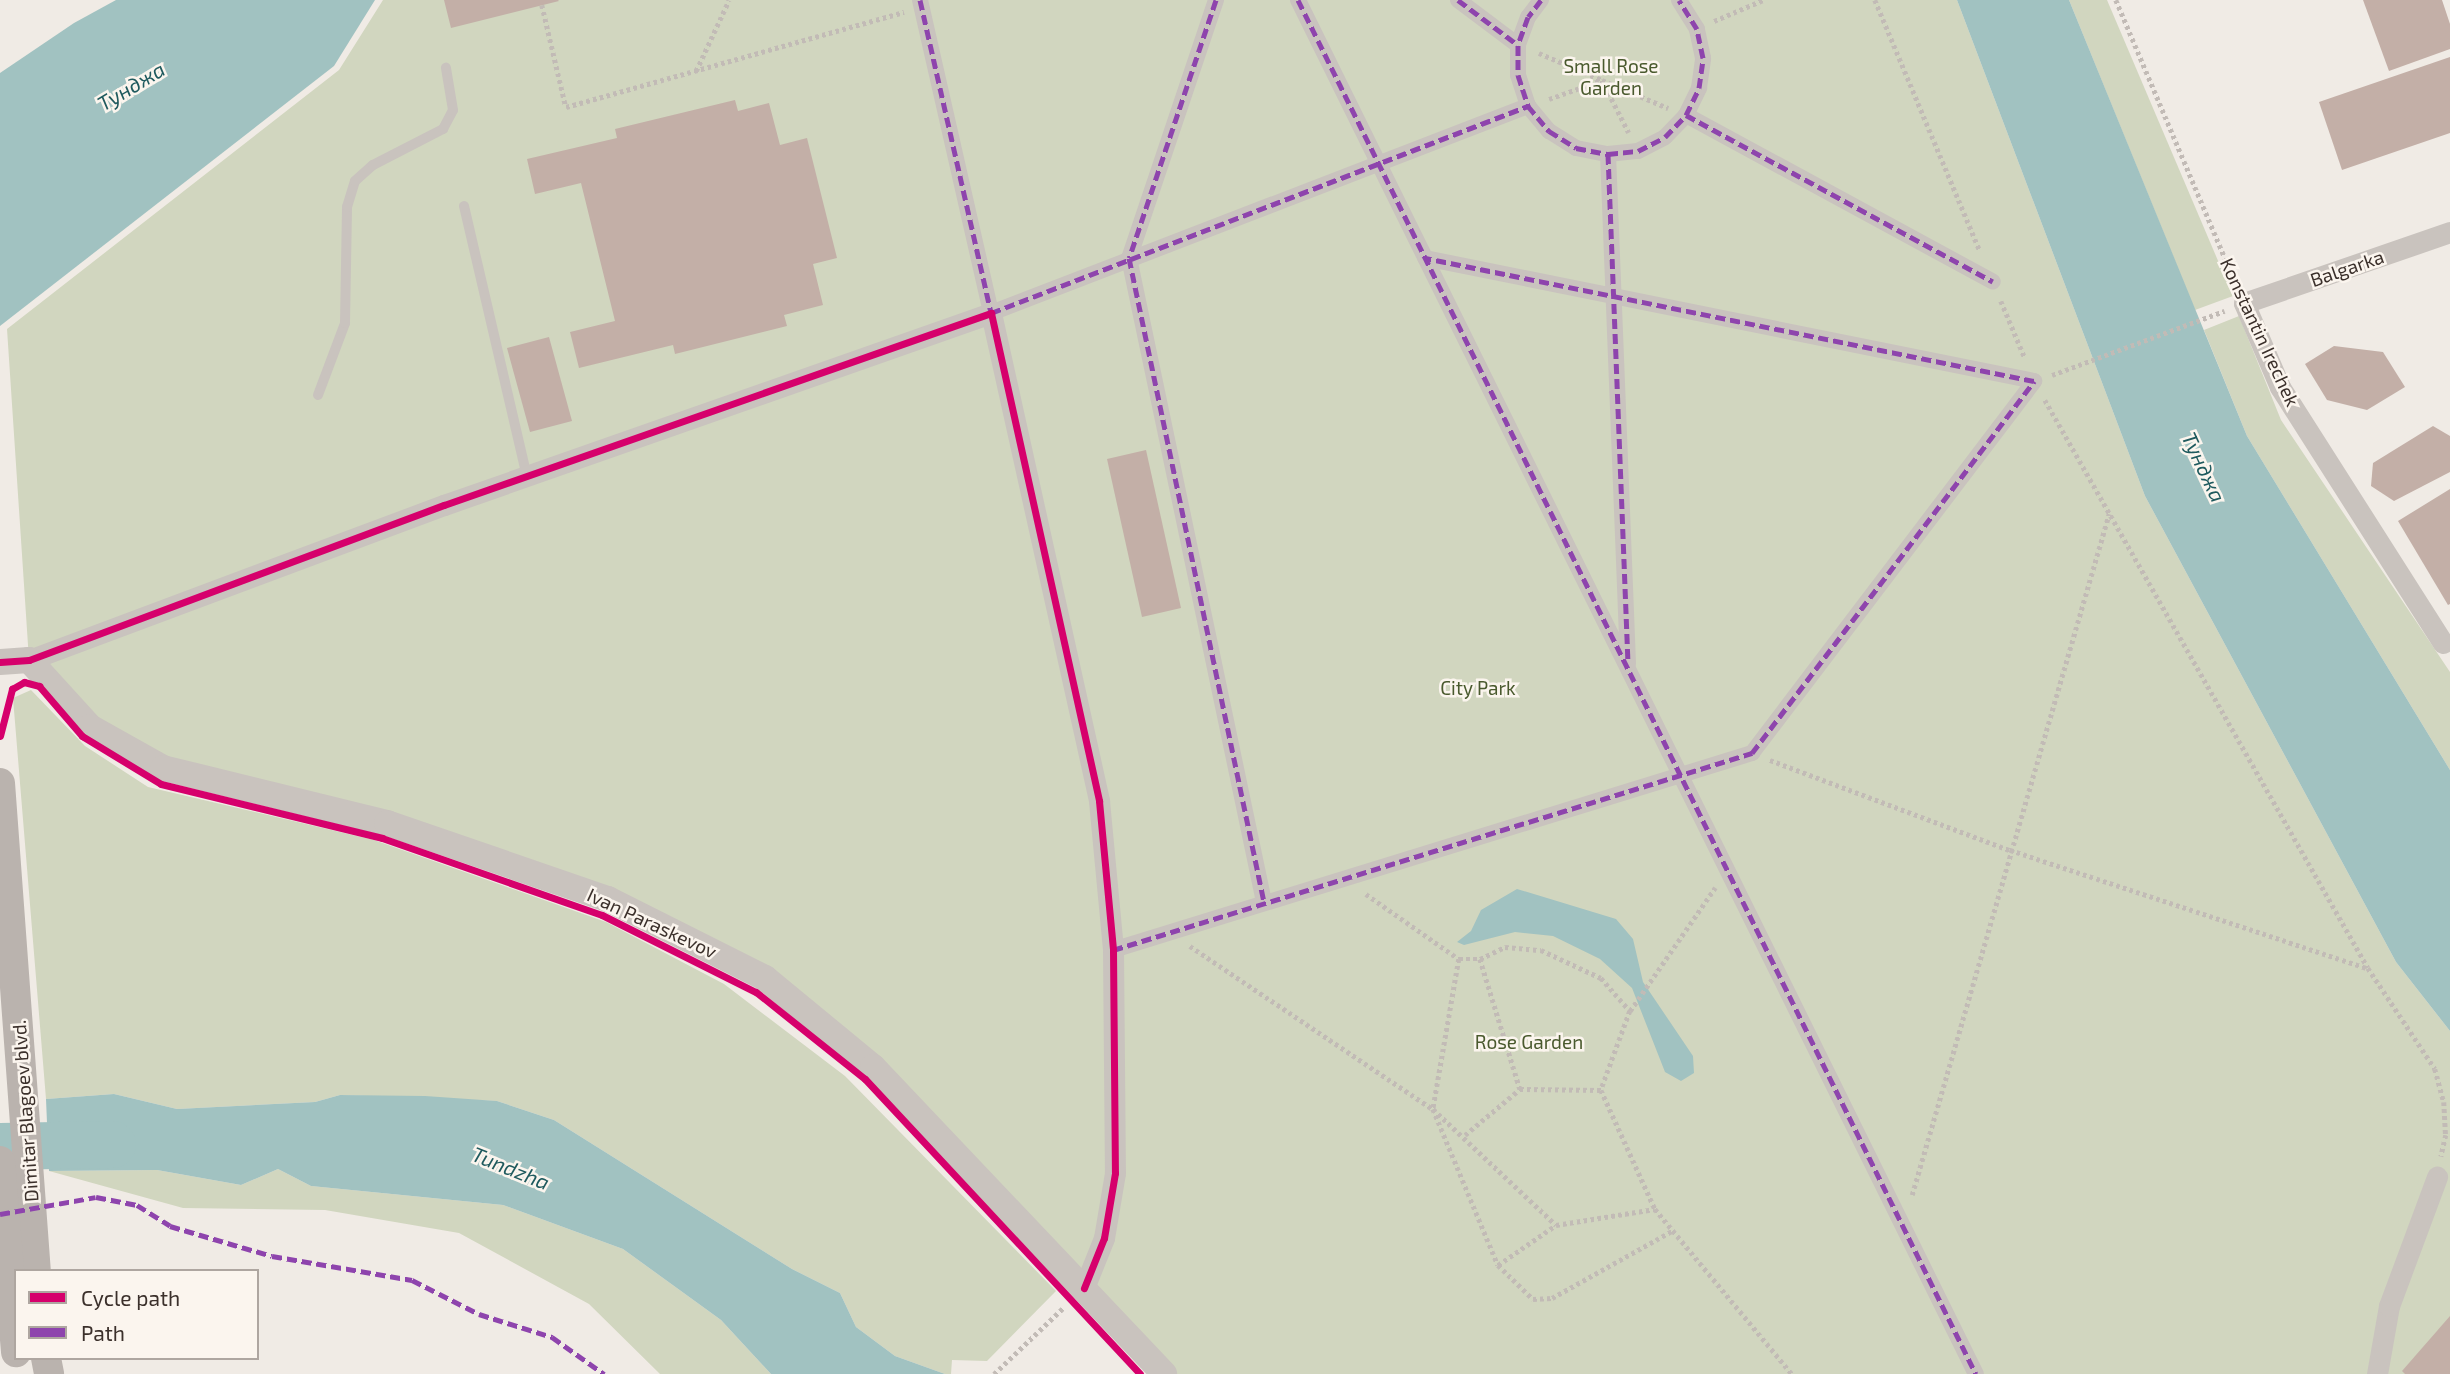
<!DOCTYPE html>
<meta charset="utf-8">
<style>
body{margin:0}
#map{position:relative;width:2450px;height:1374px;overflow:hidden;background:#f0ebe5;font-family:"Exo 2",sans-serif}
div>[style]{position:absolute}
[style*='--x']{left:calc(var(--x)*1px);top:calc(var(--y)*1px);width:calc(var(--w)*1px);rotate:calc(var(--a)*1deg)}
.green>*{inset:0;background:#d1d6bf}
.water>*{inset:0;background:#a1c2c1}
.river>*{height:47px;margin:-23.5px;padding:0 23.5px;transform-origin:23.5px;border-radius:23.5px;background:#a1c2c1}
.building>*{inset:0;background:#c3afa7}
.path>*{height:4.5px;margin-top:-2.25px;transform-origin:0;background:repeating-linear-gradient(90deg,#c2bbb6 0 3.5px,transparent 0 7px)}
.service>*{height:10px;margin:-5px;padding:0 5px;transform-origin:5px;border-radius:5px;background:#c9c3be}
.pedestrian>*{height:16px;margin:-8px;padding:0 8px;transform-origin:8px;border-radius:8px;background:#c9c3be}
.minor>*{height:21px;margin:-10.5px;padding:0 10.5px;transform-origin:10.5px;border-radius:10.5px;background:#c9c3be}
.tertiary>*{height:26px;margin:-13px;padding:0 13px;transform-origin:13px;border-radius:13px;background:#c9c3be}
.secondary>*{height:30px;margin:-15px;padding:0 15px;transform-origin:15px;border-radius:15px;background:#bab3ae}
.quiet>*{height:5px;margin-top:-2.5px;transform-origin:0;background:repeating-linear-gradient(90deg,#8e44ad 0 10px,transparent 0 15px)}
.cycleway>*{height:7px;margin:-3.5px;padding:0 3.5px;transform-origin:3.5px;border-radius:3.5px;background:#d6006c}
span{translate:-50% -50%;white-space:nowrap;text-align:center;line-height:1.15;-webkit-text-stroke:5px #fbf5ee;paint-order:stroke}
.park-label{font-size:19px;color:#4a5a2e}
.street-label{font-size:19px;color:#3b302b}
.water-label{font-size:21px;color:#1f5a5e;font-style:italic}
.legend{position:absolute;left:14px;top:1269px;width:245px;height:91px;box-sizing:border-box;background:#fbf5ee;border:2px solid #aea6a0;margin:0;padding:9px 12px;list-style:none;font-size:21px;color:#3b302b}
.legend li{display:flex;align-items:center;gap:14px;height:35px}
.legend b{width:35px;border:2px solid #aea6a0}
</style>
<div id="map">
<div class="green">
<i style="clip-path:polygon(383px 0,1957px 0,2145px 496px,2396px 962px,2450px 1031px,2450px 1374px,1164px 1374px,765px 978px,608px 899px,163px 768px,90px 727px,29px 660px,7px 329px,339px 70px)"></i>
<i style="clip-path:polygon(2069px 0,2107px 0,2233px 296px,2195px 310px)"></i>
<i style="clip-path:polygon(2239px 316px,2281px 420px,2450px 672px,2450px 770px,2247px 436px,2204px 330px)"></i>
<i style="clip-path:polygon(31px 690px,85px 746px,148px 787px,374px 840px,606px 922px,724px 984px,845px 1076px,1056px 1291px,987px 1361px,952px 1360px,951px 1374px,945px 1374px,895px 1356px,856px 1327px,840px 1293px,792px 1269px,554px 1120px,497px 1101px,340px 1095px,315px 1102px,177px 1109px,114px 1094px,46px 1099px,13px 698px)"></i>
<i style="clip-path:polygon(278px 1169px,311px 1186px,503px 1205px,623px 1249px,721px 1320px,771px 1374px,660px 1374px,589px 1304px,459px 1233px,325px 1210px,183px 1208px,49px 1171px,157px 1170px,241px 1185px)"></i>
</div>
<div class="water">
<i style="clip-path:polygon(116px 0,375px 0,334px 66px,0 326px,0 73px,74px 23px)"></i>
<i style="clip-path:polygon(1957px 0,2069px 0,2247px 436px,2450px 770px,2450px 1031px,2396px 962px,2145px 496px)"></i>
<i style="clip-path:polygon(1517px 889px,1616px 919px,1633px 939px,1643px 982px,1693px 1056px,1694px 1073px,1681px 1081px,1665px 1072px,1632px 988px,1600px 959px,1553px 936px,1515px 932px,1464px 945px,1457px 942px,1471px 931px,1481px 910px)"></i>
<i style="clip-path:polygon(114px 1094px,177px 1109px,315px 1102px,340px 1095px,425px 1096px,497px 1101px,554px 1120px,792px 1269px,840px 1293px,856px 1327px,895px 1356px,945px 1374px,771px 1374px,721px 1320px,623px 1249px,503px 1205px,311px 1186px,278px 1169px,241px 1185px,157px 1170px,49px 1171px,46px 1099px)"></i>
</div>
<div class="river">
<i style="--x:0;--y:1146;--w:112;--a:-1"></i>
</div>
<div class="building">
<i style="clip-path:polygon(444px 0,558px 0,559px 1px,451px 28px)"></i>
<i style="clip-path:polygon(2363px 0,2442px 0,2450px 24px,2450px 49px,2389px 71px)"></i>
<i style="clip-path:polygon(2450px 57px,2450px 133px,2342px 170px,2319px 102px)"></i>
<i style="clip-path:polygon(735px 100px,738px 111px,769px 103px,780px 145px,807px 138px,837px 258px,813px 264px,823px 305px,784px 315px,787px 326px,675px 354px,673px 345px,579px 368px,570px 332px,615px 321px,581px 183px,535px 194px,527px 159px,617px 138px,615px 129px)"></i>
<i style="clip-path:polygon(549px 337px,572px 421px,530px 432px,507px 348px)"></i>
<i style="clip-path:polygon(2334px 346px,2383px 352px,2405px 387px,2367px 410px,2327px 400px,2305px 364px)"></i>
<i style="clip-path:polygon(2433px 426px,2450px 436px,2450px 472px,2394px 501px,2371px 486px,2373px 463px)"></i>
<i style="clip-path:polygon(1146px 450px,1181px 608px,1142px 617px,1107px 459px)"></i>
<i style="clip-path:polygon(2450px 489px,2450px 604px,2448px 605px,2398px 521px)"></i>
<i style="clip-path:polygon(2450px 1316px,2450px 1374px,2405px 1374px,2402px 1371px)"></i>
</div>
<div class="path">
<i style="--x:1875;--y:0;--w:272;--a:67.3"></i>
<i style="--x:2116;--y:0;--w:306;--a:67.1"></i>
<i style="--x:542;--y:5;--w:105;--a:76.8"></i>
<i style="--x:566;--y:107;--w:351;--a:-15.7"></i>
<i style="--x:1714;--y:21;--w:53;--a:-23.2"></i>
<i style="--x:1539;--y:53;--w:69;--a:23.2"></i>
<i style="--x:1602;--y:80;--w:59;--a:63"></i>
<i style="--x:696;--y:71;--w:78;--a:-65.1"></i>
<i style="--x:1549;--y:99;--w:56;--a:-19.7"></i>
<i style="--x:1602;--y:80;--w:72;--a:23"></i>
<i style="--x:2001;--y:301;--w:62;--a:67.2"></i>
<i style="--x:2052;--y:375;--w:184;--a:-20.4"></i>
<i style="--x:2045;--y:400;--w:653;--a:60.37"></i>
<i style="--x:2368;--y:968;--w:121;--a:56.4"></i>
<i style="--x:2435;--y:1069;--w:34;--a:75"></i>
<i style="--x:2444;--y:1102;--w:33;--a:87"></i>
<i style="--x:2446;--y:1135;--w:22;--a:103"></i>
<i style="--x:1770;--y:760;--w:256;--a:20.6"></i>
<i style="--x:2010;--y:850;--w:376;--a:18.3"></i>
<i style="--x:1366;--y:894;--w:113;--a:35"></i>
<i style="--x:1459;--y:959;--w:21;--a:0"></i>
<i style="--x:1480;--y:959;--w:28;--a:-26"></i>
<i style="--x:1505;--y:947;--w:36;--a:5"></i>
<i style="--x:1541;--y:950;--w:66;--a:25"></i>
<i style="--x:1601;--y:978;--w:44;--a:48.7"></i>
<i style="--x:1630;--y:1011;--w:84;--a:110.2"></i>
<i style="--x:1601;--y:1090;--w:131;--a:65.6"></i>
<i style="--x:1655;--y:1209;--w:214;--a:50.3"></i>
<i style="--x:1190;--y:946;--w:293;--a:33.9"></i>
<i style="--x:1433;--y:1109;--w:169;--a:43.3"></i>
<i style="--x:1459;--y:959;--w:152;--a:99.8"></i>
<i style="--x:1433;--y:1109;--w:169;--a:67.4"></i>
<i style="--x:1498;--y:1265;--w:49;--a:44.2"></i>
<i style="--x:1533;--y:1299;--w:19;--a:-3"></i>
<i style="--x:1552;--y:1298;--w:137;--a:-29.2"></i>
<i style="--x:1480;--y:959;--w:136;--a:72.9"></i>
<i style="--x:1630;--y:1011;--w:150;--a:-55.4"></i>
<i style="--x:1465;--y:1135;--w:72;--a:-39.9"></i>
<i style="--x:1520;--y:1089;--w:81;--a:0.7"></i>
<i style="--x:1912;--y:1195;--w:709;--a:-73.87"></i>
<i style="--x:1498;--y:1265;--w:70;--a:-34.6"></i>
<i style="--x:1556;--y:1225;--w:100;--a:-9.2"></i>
<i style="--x:994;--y:1374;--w:97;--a:-43.7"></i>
</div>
<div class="service">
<i style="--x:464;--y:206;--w:277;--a:76.9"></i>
<i style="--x:318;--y:395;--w:77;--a:-69.4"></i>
<i style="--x:345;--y:323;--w:116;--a:-89"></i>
<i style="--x:347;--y:207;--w:27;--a:-73"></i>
<i style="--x:355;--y:181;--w:24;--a:-42"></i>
<i style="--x:373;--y:165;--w:79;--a:-27.2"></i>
<i style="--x:443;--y:129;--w:21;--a:-62"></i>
<i style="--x:453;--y:110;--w:43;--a:-99.5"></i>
</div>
<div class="pedestrian">
<i style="--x:920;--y:0;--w:321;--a:77.2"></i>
<i style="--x:991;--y:313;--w:576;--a:-21.08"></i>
<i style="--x:1216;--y:0;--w:272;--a:108.6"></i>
<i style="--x:1129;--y:258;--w:658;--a:78.16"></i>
<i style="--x:1298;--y:0;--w:1532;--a:63.74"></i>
<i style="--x:1458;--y:0;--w:75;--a:36.9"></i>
<i style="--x:1541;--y:0;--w:21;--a:127"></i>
<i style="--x:1528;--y:17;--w:30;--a:110"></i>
<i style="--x:1518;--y:45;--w:30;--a:90"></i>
<i style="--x:1518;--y:75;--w:33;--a:72"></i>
<i style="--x:1528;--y:106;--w:33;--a:50"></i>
<i style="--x:1549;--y:131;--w:32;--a:32"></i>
<i style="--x:1576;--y:148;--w:33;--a:11"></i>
<i style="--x:1608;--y:154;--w:30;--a:-6"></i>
<i style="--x:1638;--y:151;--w:30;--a:-27"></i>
<i style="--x:1665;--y:137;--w:30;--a:-46"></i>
<i style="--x:1686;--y:115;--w:30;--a:-64"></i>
<i style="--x:1699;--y:88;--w:30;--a:-82"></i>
<i style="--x:1703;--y:58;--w:30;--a:-102"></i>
<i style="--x:1697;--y:29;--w:34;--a:-122"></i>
<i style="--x:1686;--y:115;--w:349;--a:28.5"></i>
<i style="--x:1608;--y:154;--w:510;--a:87.75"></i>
<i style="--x:1113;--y:950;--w:669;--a:-17.13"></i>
<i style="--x:1752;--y:753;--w:467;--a:-52.8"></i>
<i style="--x:2034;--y:381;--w:621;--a:-168.58"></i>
</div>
<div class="minor">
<i style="--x:2443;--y:643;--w:303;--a:-122.5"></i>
<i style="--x:2280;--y:387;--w:91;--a:-113.2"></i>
<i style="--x:2244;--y:303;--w:218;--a:-19"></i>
<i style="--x:29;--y:660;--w:443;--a:-20.5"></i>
<i style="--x:444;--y:505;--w:580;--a:-19.34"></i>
<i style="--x:991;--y:313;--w:500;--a:77.5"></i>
<i style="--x:1099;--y:801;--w:150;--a:84.6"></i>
<i style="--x:1113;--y:950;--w:223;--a:89.5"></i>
<i style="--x:1115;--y:1173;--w:66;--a:99.6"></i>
<i style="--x:1104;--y:1238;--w:54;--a:111.8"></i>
<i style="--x:2377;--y:1374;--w:69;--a:-80"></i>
<i style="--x:2389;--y:1306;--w:138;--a:-69.6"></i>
</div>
<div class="tertiary">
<i style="--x:0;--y:662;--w:29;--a:-4"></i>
<i style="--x:29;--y:660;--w:91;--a:47.7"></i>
<i style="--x:90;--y:727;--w:84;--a:29.3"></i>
<i style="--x:163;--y:768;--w:231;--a:13.8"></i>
<i style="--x:387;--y:823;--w:234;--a:19"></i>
<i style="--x:608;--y:899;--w:176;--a:26.7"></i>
<i style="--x:765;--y:978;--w:140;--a:39.5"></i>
<i style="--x:873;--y:1067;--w:423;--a:46.5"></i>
</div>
<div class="secondary">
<i style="--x:0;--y:783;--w:489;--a:85.8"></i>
<i style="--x:0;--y:1161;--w:192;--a:85.2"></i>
<i style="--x:46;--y:1358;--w:16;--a:79"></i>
</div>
<div class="quiet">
<i style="--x:920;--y:0;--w:321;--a:77.2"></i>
<i style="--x:991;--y:313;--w:576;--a:-21.08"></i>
<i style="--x:1216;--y:0;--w:272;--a:108.6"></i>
<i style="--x:1129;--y:258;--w:658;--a:78.16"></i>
<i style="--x:1298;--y:0;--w:1532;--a:63.74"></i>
<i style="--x:1458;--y:0;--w:75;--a:36.9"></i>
<i style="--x:1541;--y:0;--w:21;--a:127"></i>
<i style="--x:1528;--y:17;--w:30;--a:110"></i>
<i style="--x:1518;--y:45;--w:30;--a:90"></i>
<i style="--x:1518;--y:75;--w:33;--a:72"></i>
<i style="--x:1528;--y:106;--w:33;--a:50"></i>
<i style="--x:1549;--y:131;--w:32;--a:32"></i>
<i style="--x:1576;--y:148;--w:33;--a:11"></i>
<i style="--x:1608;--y:154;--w:30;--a:-6"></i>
<i style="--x:1638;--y:151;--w:30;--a:-27"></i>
<i style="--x:1665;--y:137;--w:30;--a:-46"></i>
<i style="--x:1686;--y:115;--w:30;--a:-64"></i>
<i style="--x:1699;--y:88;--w:30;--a:-82"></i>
<i style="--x:1703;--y:58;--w:30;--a:-102"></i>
<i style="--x:1697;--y:29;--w:34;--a:-122"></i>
<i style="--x:1686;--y:115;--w:349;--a:28.5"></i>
<i style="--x:1608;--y:154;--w:508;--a:87.75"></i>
<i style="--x:1113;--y:950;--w:669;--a:-17.13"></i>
<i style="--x:1752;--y:753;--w:467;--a:-52.8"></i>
<i style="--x:2034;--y:381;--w:621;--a:-168.58"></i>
<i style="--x:0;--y:1214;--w:97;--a:-10"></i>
<i style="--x:96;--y:1197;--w:42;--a:11"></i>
<i style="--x:137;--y:1205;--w:39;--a:32"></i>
<i style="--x:170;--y:1226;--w:106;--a:16.4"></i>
<i style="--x:272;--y:1256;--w:142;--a:9.7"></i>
<i style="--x:412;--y:1280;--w:75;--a:26.9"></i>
<i style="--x:479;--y:1314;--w:77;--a:17.5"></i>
<i style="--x:552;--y:1337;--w:64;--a:35.4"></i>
</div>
<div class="cycleway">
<i style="--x:0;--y:662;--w:29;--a:-4"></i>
<i style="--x:29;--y:660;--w:443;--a:-20.5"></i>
<i style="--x:444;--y:505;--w:580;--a:-19.34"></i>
<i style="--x:991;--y:313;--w:500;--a:77.5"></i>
<i style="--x:1099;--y:801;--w:150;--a:84.6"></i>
<i style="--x:1113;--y:950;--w:223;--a:89.5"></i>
<i style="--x:1115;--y:1173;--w:66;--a:99.6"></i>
<i style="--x:1104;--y:1238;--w:54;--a:111.8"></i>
<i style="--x:0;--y:736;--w:49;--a:-75.7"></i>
<i style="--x:12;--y:689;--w:14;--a:-30"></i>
<i style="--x:24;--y:682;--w:16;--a:15"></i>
<i style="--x:39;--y:686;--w:66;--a:49.3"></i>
<i style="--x:82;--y:736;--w:92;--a:31.3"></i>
<i style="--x:161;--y:784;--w:228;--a:13.7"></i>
<i style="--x:382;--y:838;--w:233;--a:19.3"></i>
<i style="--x:602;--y:915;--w:172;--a:26.6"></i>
<i style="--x:756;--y:992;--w:139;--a:38.6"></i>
<i style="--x:865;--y:1079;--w:403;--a:47"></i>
</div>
<div class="park-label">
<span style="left:1611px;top:77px">Small Rose<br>Garden</span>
<span style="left:1478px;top:688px">City Park</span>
<span style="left:1529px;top:1042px">Rose Garden</span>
</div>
<div class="street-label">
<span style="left:2347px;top:268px;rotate:-19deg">Balgarka</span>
<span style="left:2260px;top:332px;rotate:65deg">Konstantin Irechek</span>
<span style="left:652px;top:923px;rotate:25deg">Ivan Paraskevov</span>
<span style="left:25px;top:1111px;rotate:-94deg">Dimitar Blagoev blvd.</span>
</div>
<div class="water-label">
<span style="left:131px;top:86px;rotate:-31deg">Тунджа</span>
<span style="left:2204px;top:467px;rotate:65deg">Тунджа</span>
<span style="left:511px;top:1168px;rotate:22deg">Tundzha</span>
</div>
<ul class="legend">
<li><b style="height:9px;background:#d6006c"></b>Cycle path</li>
<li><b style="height:9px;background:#8e44ad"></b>Path</li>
</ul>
</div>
